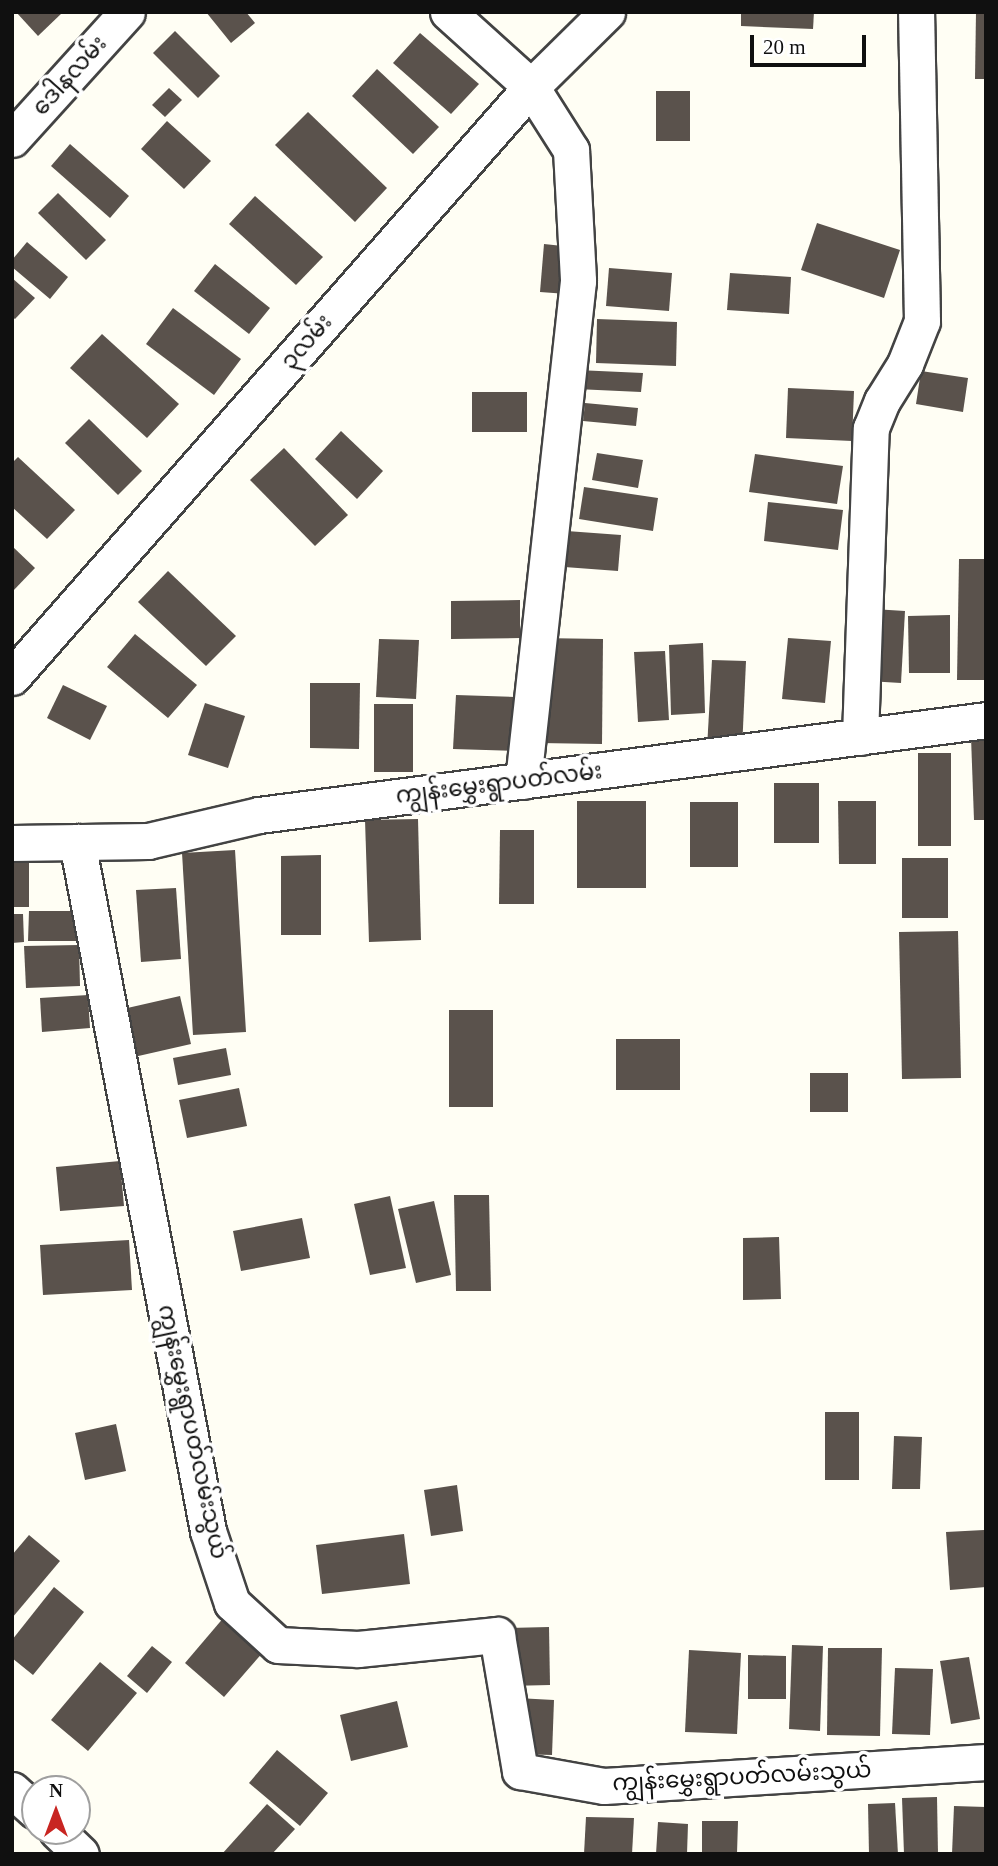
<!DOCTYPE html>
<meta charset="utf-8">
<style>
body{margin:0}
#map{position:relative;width:998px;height:1866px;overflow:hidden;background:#fffef4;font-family:"Times New Roman","Noto Sans Myanmar",serif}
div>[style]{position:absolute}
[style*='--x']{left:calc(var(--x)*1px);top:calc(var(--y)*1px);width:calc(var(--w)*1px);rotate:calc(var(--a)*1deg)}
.building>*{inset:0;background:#5a524c}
.roads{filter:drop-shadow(2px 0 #434343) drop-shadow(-2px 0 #434343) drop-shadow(0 2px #434343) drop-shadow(0 -2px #434343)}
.minor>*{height:35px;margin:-17.5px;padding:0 17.5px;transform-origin:17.5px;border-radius:17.5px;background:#fff}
span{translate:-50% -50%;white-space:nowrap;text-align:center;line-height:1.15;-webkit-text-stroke:7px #fff;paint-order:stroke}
.street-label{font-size:23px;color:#101010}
.frame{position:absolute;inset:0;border:14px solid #101010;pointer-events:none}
.north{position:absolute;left:21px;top:1775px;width:70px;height:70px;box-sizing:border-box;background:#fff;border:2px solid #9f9f9f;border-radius:50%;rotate:0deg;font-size:19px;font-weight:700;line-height:28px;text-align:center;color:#101010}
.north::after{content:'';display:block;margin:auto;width:24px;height:32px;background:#c82521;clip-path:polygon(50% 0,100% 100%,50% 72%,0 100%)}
.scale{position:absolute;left:750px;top:35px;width:116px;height:32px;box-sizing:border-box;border:4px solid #101010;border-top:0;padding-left:9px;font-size:21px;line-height:24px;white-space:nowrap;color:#101010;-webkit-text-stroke:5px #fff;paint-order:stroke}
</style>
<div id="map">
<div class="building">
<i style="clip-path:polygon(16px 12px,63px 12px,38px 36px)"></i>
<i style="clip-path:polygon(206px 12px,246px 12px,255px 23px,231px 43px)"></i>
<i style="clip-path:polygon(741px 12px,814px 12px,813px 29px,741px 26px)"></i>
<i style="clip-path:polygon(976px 12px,986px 12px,986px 79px,975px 79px)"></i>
<i style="clip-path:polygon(175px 31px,220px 76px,198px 98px,153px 53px)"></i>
<i style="clip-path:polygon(420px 33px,479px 84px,451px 114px,393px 63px)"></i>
<i style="clip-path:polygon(377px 69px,439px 127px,413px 154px,352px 96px)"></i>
<i style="clip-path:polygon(169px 88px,182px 100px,165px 117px,152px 105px)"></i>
<i style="clip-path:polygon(656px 91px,690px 91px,690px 141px,656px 141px)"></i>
<i style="clip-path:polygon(308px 112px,387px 188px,355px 222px,275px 145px)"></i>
<i style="clip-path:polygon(167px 121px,211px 161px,184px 189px,141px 149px)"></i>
<i style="clip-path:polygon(70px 144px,129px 196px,110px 218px,51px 166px)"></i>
<i style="clip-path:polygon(58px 193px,106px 240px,86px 260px,38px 213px)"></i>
<i style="clip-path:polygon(255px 196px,323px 257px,296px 285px,229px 224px)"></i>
<i style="clip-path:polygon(817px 223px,900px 250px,884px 298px,801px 270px)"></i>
<i style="clip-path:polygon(27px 242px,68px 277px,50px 299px,12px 267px,12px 260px)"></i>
<i style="clip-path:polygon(544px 244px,572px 247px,567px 294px,540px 292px)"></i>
<i style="clip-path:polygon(215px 264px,270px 308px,249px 334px,194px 291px)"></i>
<i style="clip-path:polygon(609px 268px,672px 273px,669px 311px,606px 306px)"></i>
<i style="clip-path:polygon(730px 273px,791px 277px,789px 314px,727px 310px)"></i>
<i style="clip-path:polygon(12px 278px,35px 298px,15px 319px,12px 317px)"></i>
<i style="clip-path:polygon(173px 308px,241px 359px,214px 395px,146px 344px)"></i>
<i style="clip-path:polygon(597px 319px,677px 322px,676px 366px,596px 363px)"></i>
<i style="clip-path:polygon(102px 334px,179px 404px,147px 438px,70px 368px)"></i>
<i style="clip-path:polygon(577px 370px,643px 373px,641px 392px,576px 389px)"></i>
<i style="clip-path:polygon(921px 371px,968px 378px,963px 412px,916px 404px)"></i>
<i style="clip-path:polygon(788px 388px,854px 391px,852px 441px,786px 438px)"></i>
<i style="clip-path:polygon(472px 392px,527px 392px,527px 432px,472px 432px)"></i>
<i style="clip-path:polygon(585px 403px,638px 408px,636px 426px,583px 421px)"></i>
<i style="clip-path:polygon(89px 419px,142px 471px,118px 495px,65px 443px)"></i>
<i style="clip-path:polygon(341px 431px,383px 471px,357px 499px,315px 459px)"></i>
<i style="clip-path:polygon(284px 448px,348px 515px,315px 546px,250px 480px)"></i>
<i style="clip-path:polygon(597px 453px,643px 460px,638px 488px,592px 480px)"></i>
<i style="clip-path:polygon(755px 454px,843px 466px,837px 504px,749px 492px)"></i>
<i style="clip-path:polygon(18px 457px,75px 510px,47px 539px,12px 507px,12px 463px)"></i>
<i style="clip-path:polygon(584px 487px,658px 498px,653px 531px,579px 519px)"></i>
<i style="clip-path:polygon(768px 502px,843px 510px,838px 550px,764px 541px)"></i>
<i style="clip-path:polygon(553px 530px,621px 535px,618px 571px,551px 566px)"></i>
<i style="clip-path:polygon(12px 546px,35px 568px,12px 592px)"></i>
<i style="clip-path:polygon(959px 559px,986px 559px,986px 680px,957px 680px)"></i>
<i style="clip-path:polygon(168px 571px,236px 636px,206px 666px,138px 602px)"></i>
<i style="clip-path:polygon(520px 600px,520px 638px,451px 639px,451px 601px)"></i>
<i style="clip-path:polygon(873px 609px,905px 611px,901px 683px,868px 681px)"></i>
<i style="clip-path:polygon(950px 615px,950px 673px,909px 673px,908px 616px)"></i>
<i style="clip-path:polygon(135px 634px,197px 685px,168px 718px,107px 667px)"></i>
<i style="clip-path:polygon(541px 638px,603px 639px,602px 744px,539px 743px)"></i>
<i style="clip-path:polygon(788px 638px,831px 641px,825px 703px,782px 699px)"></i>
<i style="clip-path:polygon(379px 639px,419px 640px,416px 699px,376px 697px)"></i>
<i style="clip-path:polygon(703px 643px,705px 713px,671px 715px,669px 645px)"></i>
<i style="clip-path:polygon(665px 651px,669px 720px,638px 722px,634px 652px)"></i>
<i style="clip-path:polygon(712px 660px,746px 661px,742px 750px,707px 748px)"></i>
<i style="clip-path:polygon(310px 683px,360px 683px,359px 749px,310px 748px)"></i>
<i style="clip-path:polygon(63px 685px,107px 706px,90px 740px,47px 718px)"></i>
<i style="clip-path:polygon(456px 695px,516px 697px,514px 751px,453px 749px)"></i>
<i style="clip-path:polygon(205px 703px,245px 716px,228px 768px,188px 755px)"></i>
<i style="clip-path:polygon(374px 704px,413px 704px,413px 772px,374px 772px)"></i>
<i style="clip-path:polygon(971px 737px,986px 737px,986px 820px,974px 820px)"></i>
<i style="clip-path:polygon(918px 753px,951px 753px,951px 846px,918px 846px)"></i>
<i style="clip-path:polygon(774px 783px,819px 783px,819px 843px,774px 843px)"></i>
<i style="clip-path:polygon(577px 801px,646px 801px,646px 888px,577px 888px)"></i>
<i style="clip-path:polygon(838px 801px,876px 801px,876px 864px,839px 864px)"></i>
<i style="clip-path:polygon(690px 802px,738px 802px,738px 867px,690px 867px)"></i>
<i style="clip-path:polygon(418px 819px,421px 940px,369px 942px,365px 820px)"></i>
<i style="clip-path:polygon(500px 830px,534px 830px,534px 904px,499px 904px)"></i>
<i style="clip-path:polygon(235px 850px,246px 1032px,193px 1035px,182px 853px)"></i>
<i style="clip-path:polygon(12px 853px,29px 853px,29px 907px,12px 907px)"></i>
<i style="clip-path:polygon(321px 855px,321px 935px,281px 935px,281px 856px)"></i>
<i style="clip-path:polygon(902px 858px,948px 858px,948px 918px,902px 918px)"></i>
<i style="clip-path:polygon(176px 888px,181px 959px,141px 962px,136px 890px)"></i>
<i style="clip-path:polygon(29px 911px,81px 911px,81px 941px,28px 941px)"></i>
<i style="clip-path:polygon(12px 914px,23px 914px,24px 942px,12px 943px)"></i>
<i style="clip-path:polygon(958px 931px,961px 1078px,902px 1079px,899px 932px)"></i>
<i style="clip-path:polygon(79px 945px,80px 986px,26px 988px,24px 946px)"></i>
<i style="clip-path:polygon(88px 995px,90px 1028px,42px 1032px,40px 998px)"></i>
<i style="clip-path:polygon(180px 996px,191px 1044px,134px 1057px,123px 1009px)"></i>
<i style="clip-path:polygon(449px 1010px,493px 1010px,493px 1107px,449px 1107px)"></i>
<i style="clip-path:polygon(616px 1039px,680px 1039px,680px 1090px,616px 1090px)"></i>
<i style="clip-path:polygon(226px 1048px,231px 1075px,178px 1085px,173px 1058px)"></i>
<i style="clip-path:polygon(810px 1073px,848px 1073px,848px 1112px,810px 1112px)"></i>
<i style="clip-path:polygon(239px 1088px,247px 1126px,187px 1138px,179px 1100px)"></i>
<i style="clip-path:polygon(120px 1161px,124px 1206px,60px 1211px,56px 1167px)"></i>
<i style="clip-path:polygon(454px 1195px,489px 1195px,491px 1291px,456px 1291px)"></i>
<i style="clip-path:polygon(390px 1196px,406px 1268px,370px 1275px,354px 1204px)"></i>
<i style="clip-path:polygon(434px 1201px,451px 1275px,416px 1283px,398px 1209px)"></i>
<i style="clip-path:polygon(302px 1218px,310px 1258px,241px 1271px,233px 1231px)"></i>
<i style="clip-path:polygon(779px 1237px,781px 1299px,743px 1300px,743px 1238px)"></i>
<i style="clip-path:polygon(129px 1240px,132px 1290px,43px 1295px,40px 1245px)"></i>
<i style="clip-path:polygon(825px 1412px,859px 1412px,859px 1480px,825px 1480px)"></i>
<i style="clip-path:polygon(116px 1424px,126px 1471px,85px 1480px,75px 1433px)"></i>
<i style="clip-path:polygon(894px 1436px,922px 1437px,920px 1489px,892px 1489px)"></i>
<i style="clip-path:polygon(457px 1485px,463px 1531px,431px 1536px,424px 1490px)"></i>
<i style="clip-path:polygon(984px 1530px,986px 1587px,950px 1590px,946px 1532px)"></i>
<i style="clip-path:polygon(404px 1534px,410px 1584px,322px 1594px,316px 1545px)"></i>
<i style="clip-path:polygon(29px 1535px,60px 1561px,12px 1618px,12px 1555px)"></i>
<i style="clip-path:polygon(54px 1587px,84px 1612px,33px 1675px,12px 1658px,12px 1640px)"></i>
<i style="clip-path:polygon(225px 1616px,265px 1650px,224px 1697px,185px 1663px)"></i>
<i style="clip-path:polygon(549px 1627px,550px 1685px,506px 1686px,505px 1628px)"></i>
<i style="clip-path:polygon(792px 1645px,823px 1646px,820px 1731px,789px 1729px)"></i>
<i style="clip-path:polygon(152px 1646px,172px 1662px,147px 1693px,127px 1676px)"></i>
<i style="clip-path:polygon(828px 1648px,882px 1648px,880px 1736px,827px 1735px)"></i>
<i style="clip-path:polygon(689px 1650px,741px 1653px,737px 1734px,685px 1732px)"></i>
<i style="clip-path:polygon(748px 1655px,786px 1656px,786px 1699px,748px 1699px)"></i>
<i style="clip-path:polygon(969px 1657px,980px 1719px,951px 1724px,940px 1661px)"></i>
<i style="clip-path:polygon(100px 1662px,137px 1693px,88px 1751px,51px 1720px)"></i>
<i style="clip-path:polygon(895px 1668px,933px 1669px,930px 1735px,892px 1734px)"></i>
<i style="clip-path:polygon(517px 1698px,554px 1700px,552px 1755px,515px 1754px)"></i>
<i style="clip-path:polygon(397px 1701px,408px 1747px,351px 1761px,340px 1715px)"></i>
<i style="clip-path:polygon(277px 1750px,328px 1793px,300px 1826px,249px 1783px)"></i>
<i style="clip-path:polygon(937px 1797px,938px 1854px,904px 1854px,902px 1798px)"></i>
<i style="clip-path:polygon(895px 1803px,898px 1854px,869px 1854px,868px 1804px)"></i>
<i style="clip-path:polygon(267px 1804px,295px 1829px,272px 1854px,222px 1854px)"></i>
<i style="clip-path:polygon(954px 1806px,986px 1807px,986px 1854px,952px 1854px)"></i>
<i style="clip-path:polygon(586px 1817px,634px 1818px,632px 1854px,584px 1854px)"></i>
<i style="clip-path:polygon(702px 1821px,738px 1821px,737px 1854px,702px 1854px)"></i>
<i style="clip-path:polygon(658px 1822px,688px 1824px,687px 1854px,656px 1854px)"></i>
</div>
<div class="roads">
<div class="minor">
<i style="--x:448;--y:12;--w:112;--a:42.1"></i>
<i style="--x:531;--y:87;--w:75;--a:57.6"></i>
<i style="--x:571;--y:150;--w:131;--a:86.9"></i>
<i style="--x:578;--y:281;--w:503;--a:96.28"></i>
<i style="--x:12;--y:139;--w:171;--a:-47.8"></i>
<i style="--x:12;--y:677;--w:786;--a:-48.66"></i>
<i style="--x:531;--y:87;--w:107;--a:-44.6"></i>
<i style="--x:860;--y:737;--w:309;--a:-88"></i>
<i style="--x:871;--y:428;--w:29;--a:-68"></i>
<i style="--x:882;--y:401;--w:44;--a:-58.1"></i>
<i style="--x:905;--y:364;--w:46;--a:-68.4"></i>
<i style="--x:922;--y:321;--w:309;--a:-91.1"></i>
<i style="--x:77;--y:842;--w:701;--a:79.23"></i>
<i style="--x:208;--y:1531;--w:76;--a:71.6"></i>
<i style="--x:232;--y:1603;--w:62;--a:42.4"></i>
<i style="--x:278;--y:1645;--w:80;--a:2.9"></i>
<i style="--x:358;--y:1649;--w:140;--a:-5.8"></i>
<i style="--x:497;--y:1635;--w:138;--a:80.4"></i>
<i style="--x:520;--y:1771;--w:85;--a:10.1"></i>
<i style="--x:604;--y:1786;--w:383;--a:-3.6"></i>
<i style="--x:12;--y:843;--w:136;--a:-0.8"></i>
<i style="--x:148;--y:841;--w:114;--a:-13.2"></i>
<i style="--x:259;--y:815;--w:733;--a:-7.44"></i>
<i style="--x:12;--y:1790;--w:31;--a:42"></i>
<i style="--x:57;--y:1831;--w:33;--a:44"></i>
</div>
</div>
<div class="street-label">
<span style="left:70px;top:76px;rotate:-48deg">ဒေါနလမ်း</span>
<span style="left:307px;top:342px;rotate:-49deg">၃လမ်း</span>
<span style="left:499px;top:784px;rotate:-7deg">ကျွန်းမွှေးရွာပတ်လမ်း</span>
<span style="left:192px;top:1432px;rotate:78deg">ကျွန်းမွှေးရွာပတ်လမ်းသွယ်</span>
<span style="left:742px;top:1777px;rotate:-3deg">ကျွန်းမွှေးရွာပတ်လမ်းသွယ်</span>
</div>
<div class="frame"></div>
<div class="north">N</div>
<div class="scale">20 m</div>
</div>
